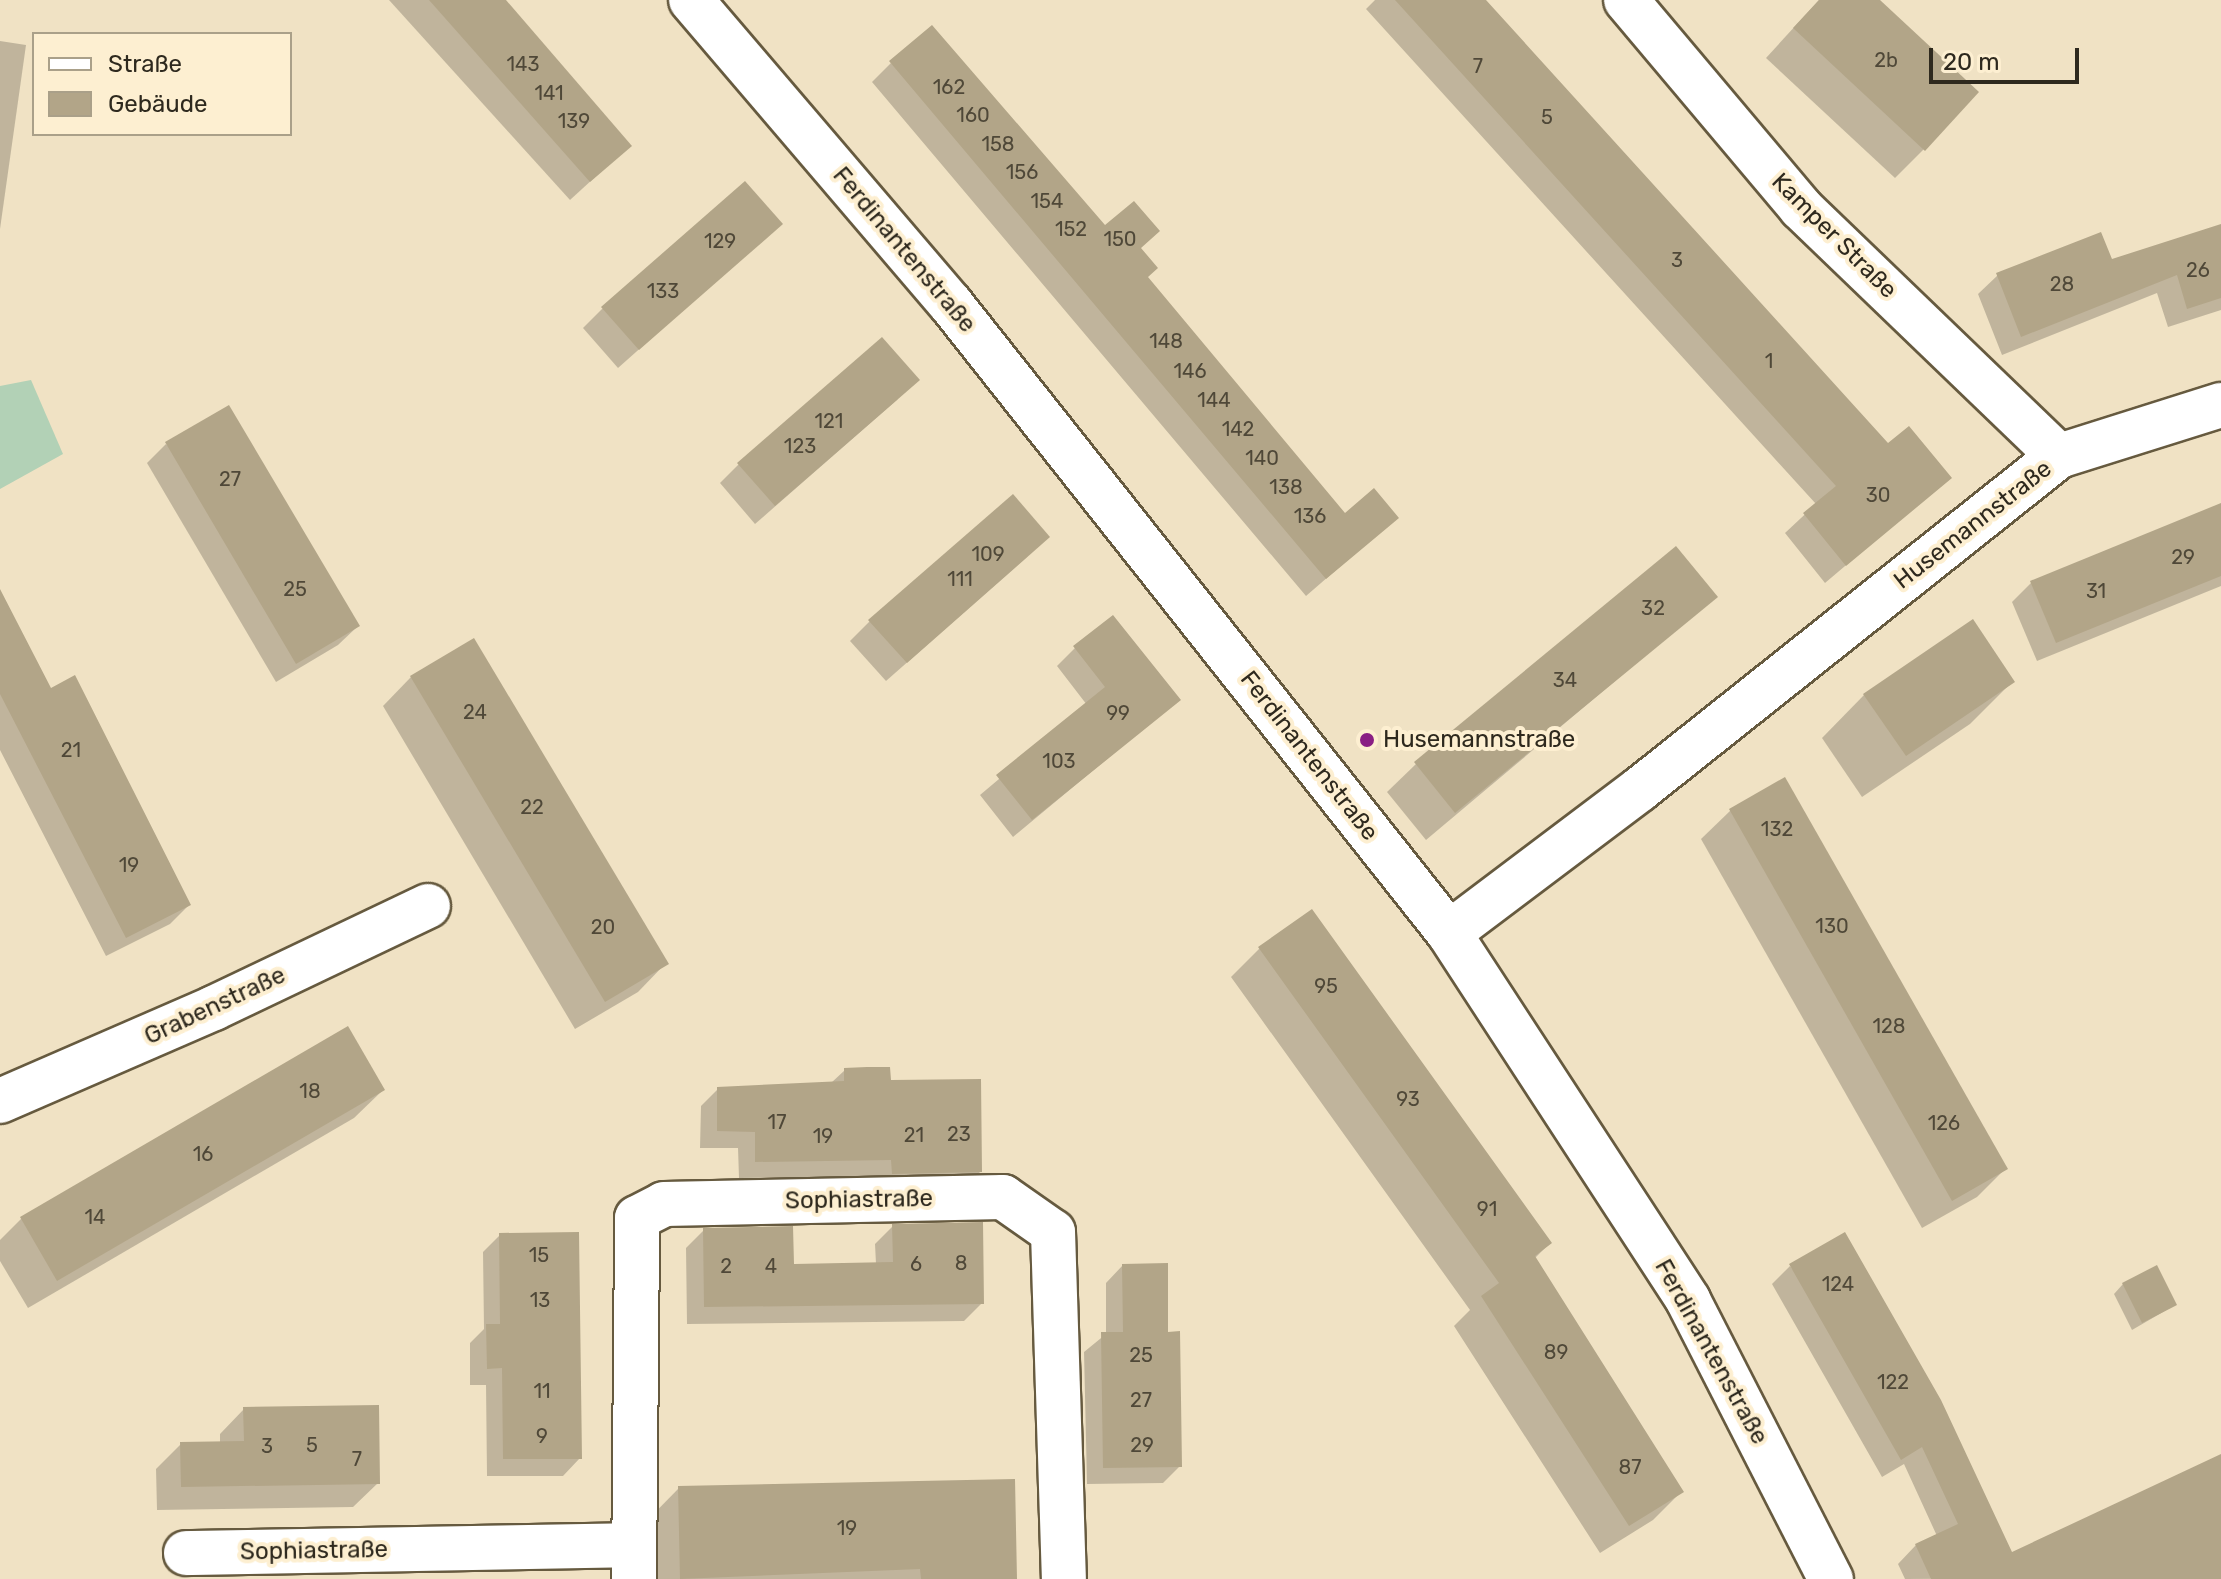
<!DOCTYPE html>
<meta charset="utf-8">
<style>
body{margin:0}
#map{position:relative;width:2221px;height:1579px;overflow:hidden;background:#f0e2c4;font-family:Rubik,sans-serif}
div>[style]{position:absolute}
[style*='--x']{left:calc(var(--x)*1px);top:calc(var(--y)*1px);width:calc(var(--w)*1px);rotate:calc(var(--a)*1deg)}
.green>*{inset:0;background:#b2d1b6}
.shadow>*{inset:0;background:#0003}
.building>*{inset:0;background:#b2a588}
.roads{filter:drop-shadow(2px 0 #665a3f) drop-shadow(-2px 0 #665a3f) drop-shadow(0 2px #665a3f) drop-shadow(0 -2px #665a3f)}
.minor>*{height:44px;margin:-22px;padding:0 22px;transform-origin:22px;border-radius:22px;background:#fff}
.dots>*{width:22px;height:22px;translate:-50% -50%;box-sizing:border-box;border:4px solid #fdefd1;border-radius:50%}
span{translate:-50% -50%;white-space:nowrap;text-align:center;line-height:1.15;-webkit-text-stroke:8px #fdefd1;paint-order:stroke}
.number-label{font-size:20px;color:#4f4838}
.number-label span{-webkit-text-stroke-width:0}
.street-label{font-size:24px;color:#2e291e}
.poi-label{font-size:24px;color:#2e291e}
.left{translate:0 -50%;text-align:left}
.legend{position:absolute;left:32px;top:32px;width:260px;height:104px;box-sizing:border-box;background:#fdefd1;border:2px solid #aaa089;margin:0;padding:10px 14px;list-style:none;font-size:24px;color:#2e291e}
.legend li{display:flex;align-items:center;gap:16px;height:40px}
.legend b{width:40px;border:2px solid #aaa089}
.scale{position:absolute;left:1929px;top:48px;width:150px;height:36px;box-sizing:border-box;border:4px solid #2e291e;border-top:0;padding-left:10px;font-size:24px;line-height:28px;white-space:nowrap;color:#2e291e;-webkit-text-stroke:6px #fdefd1;paint-order:stroke}
</style>
<div id="map">
<div class="green">
<i style="clip-path:polygon(31px 380px,63px 454px,0 489px,0 386px)"></i>
</div>
<div class="shadow">
<i style="clip-path:polygon(389px 0,499px 0,629px 146px,570px 200px)"></i>
<i style="clip-path:polygon(1375px 0,1483px 0,1888px 446px,1949px 478px,1825px 583px,1785px 533px,1816px 504px,1366px 9px)"></i>
<i style="clip-path:polygon(1819px 0,1877px 0,1924px 149px,1895px 178px,1766px 58px)"></i>
<i style="clip-path:polygon(0 41px,26px 45px,0 229px)"></i>
<i style="clip-path:polygon(891px 63px,1105px 228px,1344px 515px,1396px 518px,1306px 596px,872px 82px)"></i>
<i style="clip-path:polygon(780px 224px,618px 368px,583px 328px,602px 309px)"></i>
<i style="clip-path:polygon(2221px 226px,2221px 310px,2168px 327px,2157px 293px,2002px 355px,1978px 294px,1998px 275px,2111px 261px)"></i>
<i style="clip-path:polygon(898px 399px,755px 524px,720px 483px,739px 464px)"></i>
<i style="clip-path:polygon(166px 444px,358px 626px,338px 645px,276px 682px,147px 463px)"></i>
<i style="clip-path:polygon(2221px 506px,2221px 586px,2037px 661px,2012px 602px,2031px 583px)"></i>
<i style="clip-path:polygon(1028px 556px,886px 681px,850px 641px,870px 621px)"></i>
<i style="clip-path:polygon(0 593px,50px 690px,189px 905px,170px 924px,106px 956px,0 750px)"></i>
<i style="clip-path:polygon(1715px 597px,1426px 840px,1387px 792px,1416px 764px)"></i>
<i style="clip-path:polygon(1075px 648px,1179px 699px,1013px 837px,980px 795px,1087px 705px,1057px 666px)"></i>
<i style="clip-path:polygon(411px 677px,666px 963px,638px 992px,575px 1029px,383px 706px)"></i>
<i style="clip-path:polygon(2013px 681px,1970px 724px,1862px 797px,1822px 738px,1864px 695px)"></i>
<i style="clip-path:polygon(1784px 780px,2006px 1168px,1977px 1197px,1922px 1228px,1701px 839px,1730px 811px)"></i>
<i style="clip-path:polygon(1311px 911px,1550px 1243px,1534px 1259px,1682px 1491px,1653px 1520px,1600px 1553px,1454px 1326px,1470px 1310px,1231px 977px,1259px 949px)"></i>
<i style="clip-path:polygon(347px 1029px,383px 1090px,354px 1118px,28px 1308px,0 1261px,0 1240px,21px 1219px)"></i>
<i style="clip-path:polygon(845px 1070px,889px 1082px,980px 1172px,963px 1189px,875px 1191px,875px 1176px,739px 1178px,738px 1148px,700px 1148px,701px 1106px,718px 1089px,831px 1083px)"></i>
<i style="clip-path:polygon(893px 1226px,982px 1303px,964px 1321px,687px 1324px,686px 1248px,704px 1230px,792px 1266px,876px 1264px,875px 1244px)"></i>
<i style="clip-path:polygon(500px 1235px,580px 1458px,563px 1476px,487px 1476px,486px 1385px,470px 1385px,470px 1343px,484px 1329px,483px 1252px)"></i>
<i style="clip-path:polygon(1123px 1265px,1166px 1334px,1180px 1466px,1163px 1483px,1087px 1484px,1084px 1352px,1106px 1334px,1106px 1283px)"></i>
<i style="clip-path:polygon(1790px 1266px,2011px 1554px,2221px 1458px,2221px 1577px,1905px 1579px,1898px 1564px,1916px 1545px,1937px 1536px,1904px 1464px,1882px 1477px,1772px 1284px)"></i>
<i style="clip-path:polygon(2123px 1284px,2175px 1305px,2132px 1330px,2114px 1294px)"></i>
<i style="clip-path:polygon(244px 1409px,378px 1483px,353px 1507px,157px 1510px,156px 1469px,181px 1444px,220px 1444px,220px 1434px)"></i>
<i style="clip-path:polygon(679px 1488px,1015px 1579px,631px 1579px,630px 1538px)"></i>
</div>
<div class="building">
<i style="clip-path:polygon(429px 0,506px 0,632px 146px,590px 182px)"></i>
<i style="clip-path:polygon(1395px 0,1486px 0,1888px 443px,1909px 426px,1952px 478px,1846px 566px,1803px 513px,1836px 486px)"></i>
<i style="clip-path:polygon(1819px 0,1880px 0,1979px 92px,1925px 151px,1793px 28px)"></i>
<i style="clip-path:polygon(932px 25px,1105px 225px,1134px 201px,1160px 231px,1141px 248px,1158px 268px,1148px 277px,1345px 513px,1374px 488px,1399px 518px,1326px 579px,889px 61px)"></i>
<i style="clip-path:polygon(745px 181px,783px 224px,639px 350px,601px 307px)"></i>
<i style="clip-path:polygon(2221px 224px,2221px 298px,2187px 309px,2177px 275px,2021px 337px,1996px 273px,2101px 232px,2112px 259px)"></i>
<i style="clip-path:polygon(882px 337px,920px 380px,775px 506px,737px 463px)"></i>
<i style="clip-path:polygon(229px 405px,360px 626px,296px 664px,165px 442px)"></i>
<i style="clip-path:polygon(1013px 494px,1050px 537px,907px 663px,868px 620px)"></i>
<i style="clip-path:polygon(2221px 503px,2221px 576px,2056px 643px,2030px 581px)"></i>
<i style="clip-path:polygon(1676px 546px,1718px 597px,1455px 813px,1414px 762px)"></i>
<i style="clip-path:polygon(0 589px,51px 688px,75px 675px,191px 905px,126px 938px,0 694px)"></i>
<i style="clip-path:polygon(1113px 615px,1181px 700px,1032px 820px,996px 775px,1105px 687px,1073px 646px)"></i>
<i style="clip-path:polygon(1973px 619px,2015px 682px,1906px 756px,1863px 694px)"></i>
<i style="clip-path:polygon(474px 638px,669px 964px,605px 1002px,410px 676px)"></i>
<i style="clip-path:polygon(1785px 777px,2008px 1169px,1952px 1201px,1729px 809px)"></i>
<i style="clip-path:polygon(1312px 909px,1552px 1243px,1535px 1256px,1684px 1492px,1629px 1526px,1481px 1296px,1499px 1283px,1258px 947px)"></i>
<i style="clip-path:polygon(348px 1026px,385px 1090px,57px 1281px,20px 1217px)"></i>
<i style="clip-path:polygon(867px 1067px,890px 1067px,891px 1080px,981px 1079px,982px 1172px,892px 1174px,891px 1160px,755px 1162px,755px 1132px,717px 1131px,717px 1087px,844px 1081px,844px 1068px)"></i>
<i style="clip-path:polygon(983px 1222px,984px 1304px,704px 1307px,703px 1228px,793px 1226px,794px 1264px,843px 1263px,893px 1262px,892px 1224px)"></i>
<i style="clip-path:polygon(579px 1232px,582px 1459px,503px 1459px,502px 1368px,487px 1369px,486px 1324px,500px 1324px,499px 1233px)"></i>
<i style="clip-path:polygon(1845px 1232px,1941px 1400px,2012px 1552px,2221px 1454px,2221px 1579px,1931px 1579px,1915px 1544px,1958px 1524px,1922px 1447px,1901px 1460px,1789px 1264px)"></i>
<i style="clip-path:polygon(1168px 1263px,1168px 1332px,1180px 1331px,1182px 1467px,1103px 1468px,1101px 1332px,1123px 1332px,1122px 1264px)"></i>
<i style="clip-path:polygon(2157px 1265px,2177px 1305px,2142px 1323px,2122px 1283px)"></i>
<i style="clip-path:polygon(379px 1405px,380px 1484px,181px 1487px,180px 1442px,244px 1441px,243px 1407px)"></i>
<i style="clip-path:polygon(1015px 1479px,1017px 1579px,921px 1579px,920px 1569px,680px 1579px,678px 1486px)"></i>
</div>
<div class="roads">
<div class="minor">
<i style="--x:691;--y:0;--w:399;--a:49.5"></i>
<i style="--x:950;--y:303;--w:804;--a:51.62"></i>
<i style="--x:1449;--y:933;--w:438;--a:56.9"></i>
<i style="--x:1688;--y:1300;--w:314;--a:62.9"></i>
<i style="--x:1626;--y:0;--w:272;--a:49.9"></i>
<i style="--x:1801;--y:208;--w:358;--a:43.9"></i>
<i style="--x:1449;--y:933;--w:239;--a:-37"></i>
<i style="--x:1640;--y:789;--w:535;--a:-38.48"></i>
<i style="--x:2059;--y:456;--w:170;--a:-17.5"></i>
<i style="--x:0;--y:1101;--w:233;--a:-23.5"></i>
<i style="--x:214;--y:1008;--w:237;--a:-25.5"></i>
<i style="--x:186;--y:1553;--w:447;--a:-1"></i>
<i style="--x:634;--y:1579;--w:361;--a:-89.5"></i>
<i style="--x:637;--y:1218;--w:30;--a:-27"></i>
<i style="--x:664;--y:1204;--w:339;--a:-1.2"></i>
<i style="--x:1003;--y:1197;--w:61;--a:35"></i>
<i style="--x:1053;--y:1232;--w:347;--a:88.2"></i>
</div>
</div>
<div class="dots">
<i style="left:1367px;top:740px;background:#8a1f84"></i>
</div>
<div class="number-label">
<span style="left:1886px;top:60px">2b</span>
<span style="left:523px;top:64px">143</span>
<span style="left:1478px;top:66px">7</span>
<span style="left:949px;top:87px">162</span>
<span style="left:549px;top:93px">141</span>
<span style="left:973px;top:115px">160</span>
<span style="left:1547px;top:117px">5</span>
<span style="left:574px;top:121px">139</span>
<span style="left:998px;top:144px">158</span>
<span style="left:1022px;top:172px">156</span>
<span style="left:1047px;top:201px">154</span>
<span style="left:1071px;top:229px">152</span>
<span style="left:1120px;top:239px">150</span>
<span style="left:720px;top:241px">129</span>
<span style="left:1677px;top:260px">3</span>
<span style="left:2198px;top:270px">26</span>
<span style="left:2062px;top:284px">28</span>
<span style="left:663px;top:291px">133</span>
<span style="left:1166px;top:341px">148</span>
<span style="left:1769px;top:361px">1</span>
<span style="left:1190px;top:371px">146</span>
<span style="left:1214px;top:400px">144</span>
<span style="left:829px;top:421px">121</span>
<span style="left:1238px;top:429px">142</span>
<span style="left:800px;top:446px">123</span>
<span style="left:1262px;top:458px">140</span>
<span style="left:230px;top:479px">27</span>
<span style="left:1286px;top:487px">138</span>
<span style="left:1878px;top:495px">30</span>
<span style="left:1310px;top:516px">136</span>
<span style="left:988px;top:554px">109</span>
<span style="left:2183px;top:557px">29</span>
<span style="left:960px;top:579px">111</span>
<span style="left:295px;top:589px">25</span>
<span style="left:2096px;top:591px">31</span>
<span style="left:1653px;top:608px">32</span>
<span style="left:1565px;top:680px">34</span>
<span style="left:475px;top:712px">24</span>
<span style="left:1118px;top:713px">99</span>
<span style="left:71px;top:750px">21</span>
<span style="left:1059px;top:761px">103</span>
<span style="left:532px;top:807px">22</span>
<span style="left:1777px;top:829px">132</span>
<span style="left:129px;top:865px">19</span>
<span style="left:1832px;top:926px">130</span>
<span style="left:603px;top:927px">20</span>
<span style="left:1326px;top:986px">95</span>
<span style="left:1889px;top:1026px">128</span>
<span style="left:310px;top:1091px">18</span>
<span style="left:1408px;top:1099px">93</span>
<span style="left:777px;top:1122px">17</span>
<span style="left:1944px;top:1123px">126</span>
<span style="left:959px;top:1134px">23</span>
<span style="left:914px;top:1135px">21</span>
<span style="left:823px;top:1136px">19</span>
<span style="left:203px;top:1154px">16</span>
<span style="left:1487px;top:1209px">91</span>
<span style="left:95px;top:1217px">14</span>
<span style="left:539px;top:1255px">15</span>
<span style="left:961px;top:1263px">8</span>
<span style="left:916px;top:1264px">6</span>
<span style="left:726px;top:1266px">2</span>
<span style="left:771px;top:1266px">4</span>
<span style="left:1838px;top:1284px">124</span>
<span style="left:540px;top:1300px">13</span>
<span style="left:1556px;top:1352px">89</span>
<span style="left:1141px;top:1355px">25</span>
<span style="left:1893px;top:1382px">122</span>
<span style="left:542px;top:1391px">11</span>
<span style="left:1141px;top:1400px">27</span>
<span style="left:542px;top:1436px">9</span>
<span style="left:312px;top:1445px">5</span>
<span style="left:1142px;top:1445px">29</span>
<span style="left:267px;top:1446px">3</span>
<span style="left:357px;top:1459px">7</span>
<span style="left:1630px;top:1467px">87</span>
<span style="left:847px;top:1528px">19</span>
</div>
<div class="street-label">
<span style="left:1834px;top:236px;rotate:45deg">Kamper Straße</span>
<span style="left:904px;top:250px;rotate:50deg">Ferdinantenstraße</span>
<span style="left:1973px;top:525px;rotate:-38deg">Husemannstraße</span>
<span style="left:1309px;top:756px;rotate:52deg">Ferdinantenstraße</span>
<span style="left:215px;top:1006px;rotate:-25deg">Grabenstraße</span>
<span style="left:859px;top:1200px;rotate:-1deg">Sophiastraße</span>
<span style="left:1711px;top:1352px;rotate:61deg">Ferdinantenstraße</span>
<span style="left:314px;top:1551px;rotate:-1deg">Sophiastraße</span>
</div>
<div class="poi-label">
<span class="left" style="left:1383px;top:740px">Husemannstraße</span>
</div>
<ul class="legend">
<li><b style="height:10px;background:#fff"></b>Straße</li>
<li><b style="height:22px;background:#b2a588"></b>Gebäude</li>
</ul>
<div class="scale">20 m</div>
</div>
